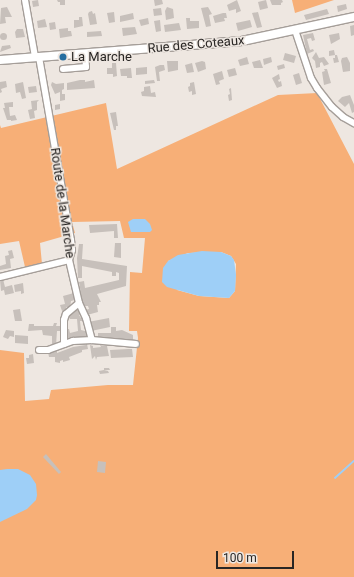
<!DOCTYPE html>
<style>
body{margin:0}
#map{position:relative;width:354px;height:577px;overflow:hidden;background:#eee7e1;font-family:Roboto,sans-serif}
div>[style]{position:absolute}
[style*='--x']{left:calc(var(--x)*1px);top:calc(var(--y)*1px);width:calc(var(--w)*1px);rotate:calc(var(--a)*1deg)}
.green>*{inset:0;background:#f7af77}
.water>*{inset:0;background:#9ecff7}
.stream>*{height:1.5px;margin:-0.75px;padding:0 0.75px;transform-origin:0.75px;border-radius:0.75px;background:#9ecff7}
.building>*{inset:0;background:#c7c0bb}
.round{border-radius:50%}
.roads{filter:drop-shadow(1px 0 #a59e99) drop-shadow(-1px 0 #a59e99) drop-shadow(0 1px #a59e99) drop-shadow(0 -1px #a59e99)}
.street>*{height:6px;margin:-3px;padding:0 3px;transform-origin:3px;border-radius:3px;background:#fff}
.secondary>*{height:8px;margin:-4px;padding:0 4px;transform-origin:4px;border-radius:4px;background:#fff}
.dots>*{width:11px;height:11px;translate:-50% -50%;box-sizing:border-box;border:2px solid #eee7e1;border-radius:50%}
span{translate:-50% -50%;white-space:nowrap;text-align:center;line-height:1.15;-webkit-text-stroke:3px #eee7e1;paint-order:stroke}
.street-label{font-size:13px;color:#292624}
.poi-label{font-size:13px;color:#292624}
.left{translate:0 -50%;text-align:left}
.scale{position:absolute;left:216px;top:551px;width:78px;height:18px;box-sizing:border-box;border:2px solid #292624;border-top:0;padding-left:5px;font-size:12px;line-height:14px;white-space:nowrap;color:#292624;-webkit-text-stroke:3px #eee7e1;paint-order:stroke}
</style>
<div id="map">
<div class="green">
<i style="clip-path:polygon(292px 0,334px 0,295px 13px)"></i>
<i style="clip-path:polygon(evenodd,317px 93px,354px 164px,354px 577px,0 577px,0 350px,24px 353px,25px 401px,49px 399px,51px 390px,108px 385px,133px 385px,138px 338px,137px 331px,129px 331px,130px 272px,142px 273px,145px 238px,124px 238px,120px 221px,72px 222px,75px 233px,40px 243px,42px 264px,25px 267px,19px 241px,0 244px,0 125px,1px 128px,106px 103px,117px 169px,278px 95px,317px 93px,221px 252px,231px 256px,236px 264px,235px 291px,229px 298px,199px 296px,177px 290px,168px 261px,188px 253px,221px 252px)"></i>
</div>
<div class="water">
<i style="clip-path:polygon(133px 219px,145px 219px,150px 224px,152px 230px,150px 232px,131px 232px,128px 222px)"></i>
<i style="clip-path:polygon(202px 251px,221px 252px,231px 256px,234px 260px,236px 275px,235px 291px,229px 298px,199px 296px,167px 287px,162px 282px,163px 268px,168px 261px,178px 255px)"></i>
<i style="clip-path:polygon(7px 469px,18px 469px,30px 475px,36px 484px,37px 495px,36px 500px,27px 509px,0 522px,0 470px)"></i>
</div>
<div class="stream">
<i style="--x:335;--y:478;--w:25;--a:-42"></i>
</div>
<div class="building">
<i style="clip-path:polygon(38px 0,39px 6px,33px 7px,32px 1px)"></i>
<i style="clip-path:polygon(57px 0,65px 0,65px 5px,60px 5px,60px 2px,58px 2px)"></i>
<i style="clip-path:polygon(154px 0,162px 0,163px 4px,155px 6px)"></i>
<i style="clip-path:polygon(237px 0,241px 11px,236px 13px,236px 9px,229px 11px,227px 5px)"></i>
<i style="clip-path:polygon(266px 0,268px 8px,260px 10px,258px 2px)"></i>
<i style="clip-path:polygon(270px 0,282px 0,283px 2px,281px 3px,281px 5px,272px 5px)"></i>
<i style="clip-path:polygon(346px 4px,347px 9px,338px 12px,337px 6px)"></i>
<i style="clip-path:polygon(7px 7px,12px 17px,5px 17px,6px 23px,0 24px,1px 8px)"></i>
<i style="clip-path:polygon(167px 7px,173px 9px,174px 18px,166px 20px,165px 11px)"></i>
<i style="clip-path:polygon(208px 7px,212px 14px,209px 15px,211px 26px,206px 27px,201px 8px)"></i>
<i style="clip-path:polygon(161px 8px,162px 15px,154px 16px,153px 9px)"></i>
<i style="clip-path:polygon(327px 9px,329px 14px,306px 20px,304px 15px)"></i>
<i style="clip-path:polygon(92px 11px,93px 14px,95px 13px,97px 24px,90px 25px,88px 14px,89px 12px)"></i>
<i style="clip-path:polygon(114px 12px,115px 22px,109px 23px,107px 13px)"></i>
<i style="clip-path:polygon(258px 12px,262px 27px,257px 28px,252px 13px)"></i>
<i style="clip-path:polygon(133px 13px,134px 19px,120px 22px,120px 16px)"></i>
<i style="clip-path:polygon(223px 13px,226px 13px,227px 18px,224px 18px,225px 21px,215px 23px,213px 16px)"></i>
<i style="clip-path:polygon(79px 17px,82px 17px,83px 26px,74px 28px,74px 20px,79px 20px)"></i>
<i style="clip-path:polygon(148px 18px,149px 24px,141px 26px,139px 20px)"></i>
<i style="clip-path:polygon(186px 18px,190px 18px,190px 21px,199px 21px,199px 28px,187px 29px)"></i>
<i style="clip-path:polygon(45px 19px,47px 27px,38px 28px,37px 21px)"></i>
<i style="clip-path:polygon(160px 20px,161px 31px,156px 32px,154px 21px)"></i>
<i style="clip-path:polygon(250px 20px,252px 27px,238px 31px,236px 23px)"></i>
<i style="clip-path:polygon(55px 22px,56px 29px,50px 30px,49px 23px)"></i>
<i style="clip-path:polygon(179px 23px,181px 30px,165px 32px,164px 25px)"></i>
<i style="clip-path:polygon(354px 25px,354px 35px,351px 36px,350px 26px)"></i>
<i style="clip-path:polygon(135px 27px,137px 34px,123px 36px,122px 28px)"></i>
<i style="clip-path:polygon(68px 28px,68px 31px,71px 31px,72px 36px,60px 38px,59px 29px)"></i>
<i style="clip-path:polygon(17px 29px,23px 29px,25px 37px,16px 38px,15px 32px)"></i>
<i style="clip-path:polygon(101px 31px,102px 36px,87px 37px,87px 32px)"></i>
<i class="round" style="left:-0.5px;top:32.5px;width:7px;height:7px"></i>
<i style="clip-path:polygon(313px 33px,315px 40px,312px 41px,311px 38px,307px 39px,310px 50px,313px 49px,314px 51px,307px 54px,303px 35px)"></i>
<i style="clip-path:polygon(339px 33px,340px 39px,331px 44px,329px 35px)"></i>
<i style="clip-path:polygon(10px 45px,11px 48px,0 52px,2px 46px)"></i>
<i style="clip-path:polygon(334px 50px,335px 55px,329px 56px,329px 51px)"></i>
<i style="clip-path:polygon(316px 52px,319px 58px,324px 57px,329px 64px,324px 66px,322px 62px,320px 63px,320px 67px,316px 68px,315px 61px,312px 58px)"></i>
<i style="clip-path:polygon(285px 53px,296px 56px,294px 63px,283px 60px)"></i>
<i style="clip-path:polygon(335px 55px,337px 55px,339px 62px,334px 63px,333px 58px,335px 58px)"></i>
<i style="clip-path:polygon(247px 57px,249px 64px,240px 66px,238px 60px)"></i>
<i style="clip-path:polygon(271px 57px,272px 62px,264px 65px,263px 59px)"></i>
<i style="clip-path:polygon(347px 57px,350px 63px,350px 71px,343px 72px,341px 61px,342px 58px)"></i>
<i style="clip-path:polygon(260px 60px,263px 68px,254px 68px,252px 62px)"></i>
<i style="clip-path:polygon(167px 61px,178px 61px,178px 70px,168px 72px)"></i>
<i style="clip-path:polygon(202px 61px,205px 62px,206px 69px,198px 72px,195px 63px)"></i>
<i style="clip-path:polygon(112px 63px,116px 63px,117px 76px,113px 77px,113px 74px,107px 74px,107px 68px,112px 68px)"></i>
<i style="clip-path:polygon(192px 63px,194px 72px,187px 73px,185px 65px)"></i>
<i style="clip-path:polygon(284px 64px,285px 68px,278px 70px,277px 66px)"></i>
<i style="clip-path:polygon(160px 65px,164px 65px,165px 70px,159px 72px,160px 81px,157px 81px,155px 67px)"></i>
<i style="clip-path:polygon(147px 67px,147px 74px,136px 75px,136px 68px)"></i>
<i style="clip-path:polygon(131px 68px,132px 78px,127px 78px,127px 76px,121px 76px,120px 69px)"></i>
<i style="clip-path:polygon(235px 68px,237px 75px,229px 77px,227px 70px)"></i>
<i style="clip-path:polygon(324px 69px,327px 69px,331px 83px,324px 85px,322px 72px,325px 71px)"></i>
<i style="clip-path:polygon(222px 71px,224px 79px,219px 81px,220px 84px,216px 85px,213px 74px)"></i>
<i style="clip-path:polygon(299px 73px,302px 83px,296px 85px,293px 75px)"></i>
<i style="clip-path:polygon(279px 74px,280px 79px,278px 80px,279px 82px,281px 81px,282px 86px,277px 88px,272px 78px)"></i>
<i style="clip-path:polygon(80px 80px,85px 80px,85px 82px,94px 80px,95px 88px,67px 90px,67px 83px)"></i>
<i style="clip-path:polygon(154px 80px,155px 83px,145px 84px,145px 81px)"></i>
<i style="clip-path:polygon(6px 81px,7px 87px,1px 89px,2px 92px,0 93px,0 82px)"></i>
<i style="clip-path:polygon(23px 82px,26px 98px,22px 99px,20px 92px,16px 93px,15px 84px)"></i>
<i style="clip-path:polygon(52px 82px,56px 84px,64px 83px,64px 89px,62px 90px,62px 94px,65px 94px,65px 100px,60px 101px,60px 92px,55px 94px,51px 85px)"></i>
<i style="clip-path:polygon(194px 82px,196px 94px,192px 95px,192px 91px,189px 92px,188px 87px,190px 86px,190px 83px)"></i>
<i style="clip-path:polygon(36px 86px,37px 92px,29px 93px,28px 87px)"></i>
<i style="clip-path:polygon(150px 86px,151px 93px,155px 92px,156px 97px,142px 96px,141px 92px,144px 91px,144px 87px)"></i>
<i style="clip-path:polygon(231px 88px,232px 100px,229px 101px,228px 95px,230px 94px,229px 89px)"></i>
<i style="clip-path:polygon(350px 95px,354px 105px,354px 112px,352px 113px,349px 103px,345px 107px,338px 101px,342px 97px)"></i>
<i style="clip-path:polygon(39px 100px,37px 102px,37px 110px,34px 111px,35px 118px,30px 119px,28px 110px,32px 109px,31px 101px)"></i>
<i style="clip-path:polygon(13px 102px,13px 107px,9px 107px,10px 116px,15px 115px,17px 120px,11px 121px,11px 120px,7px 120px,3px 108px,5px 108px,4px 103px)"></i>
<i style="clip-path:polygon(60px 104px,60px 109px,55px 110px,55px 105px)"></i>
<i style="clip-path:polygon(116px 112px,118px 126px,116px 126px,116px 130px,114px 130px,110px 113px)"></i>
<i style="clip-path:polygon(117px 224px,118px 238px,114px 238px,114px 231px,90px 233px,89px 225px)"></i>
<i style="clip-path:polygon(115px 243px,121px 243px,121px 258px,114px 257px)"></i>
<i style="clip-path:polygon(79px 244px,83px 244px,82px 259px,127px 266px,126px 286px,97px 294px,101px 302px,99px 302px,99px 305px,97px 305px,98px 312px,87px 315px,85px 310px,89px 309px,88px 306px,83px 306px,79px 282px,84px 281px,85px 288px,119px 280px,119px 273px,116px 272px,116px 276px,112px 276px,112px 272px,82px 266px,82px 278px,78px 278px,77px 258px)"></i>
<i style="clip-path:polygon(12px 250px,14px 258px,10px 259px,11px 268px,0 270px,0 266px,6px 264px,5px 256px,9px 255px,8px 251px)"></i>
<i style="clip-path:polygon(3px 279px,5px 287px,12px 285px,14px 293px,5px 295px,4px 290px,1px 291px,0 280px)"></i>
<i style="clip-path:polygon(23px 283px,24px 293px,21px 294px,21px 291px,15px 292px,14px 285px)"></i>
<i style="clip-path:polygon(74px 293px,75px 300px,71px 301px,70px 308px,66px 307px,67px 310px,62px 311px,60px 305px,65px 304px,63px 296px)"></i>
<i style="clip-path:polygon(79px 308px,82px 313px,79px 315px,81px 318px,84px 317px,85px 321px,80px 321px,81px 330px,89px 332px,90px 337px,67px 338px,65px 329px,69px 329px,70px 333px,78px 331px,77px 319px,70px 319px,67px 315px)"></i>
<i style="clip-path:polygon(20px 309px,22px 321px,15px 321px,13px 310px)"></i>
<i style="clip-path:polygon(109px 318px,110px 327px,91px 331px,88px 322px)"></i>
<i style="clip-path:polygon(54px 323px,57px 323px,56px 326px,62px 326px,62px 331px,57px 331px,56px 345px,52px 346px,52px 336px,43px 335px,42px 330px,28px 331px,29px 324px,34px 324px,34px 326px,53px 326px)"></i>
<i style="clip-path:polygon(111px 327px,116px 327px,116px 331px,122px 330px,133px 335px,133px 340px,98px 338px,98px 333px,111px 333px)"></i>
<i style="clip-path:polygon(6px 330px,14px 331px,14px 337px,10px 336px,8px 339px,3px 337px)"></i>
<i style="clip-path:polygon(15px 335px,28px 336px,28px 344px,15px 343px)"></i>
<i style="clip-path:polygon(86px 344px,87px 344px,88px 349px,82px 350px,82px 352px,69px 357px,70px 360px,63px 362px,63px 360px,60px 361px,60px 363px,55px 362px,55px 357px,49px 357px,48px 352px,57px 351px,57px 353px,73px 347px,86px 345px)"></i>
<i style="clip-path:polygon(90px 345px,93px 346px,93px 348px,101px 347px,100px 345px,107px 346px,109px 356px,97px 357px,96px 360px,95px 356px,92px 359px)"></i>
<i style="clip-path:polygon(128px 349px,132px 349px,133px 357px,111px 358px,110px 350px)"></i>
<i style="clip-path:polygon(33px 354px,34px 363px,27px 364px,26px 358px,29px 358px,29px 355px)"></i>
<i style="clip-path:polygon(104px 368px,109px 368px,110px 370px,104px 370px,108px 371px,109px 373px,100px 374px,99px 371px,104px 370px)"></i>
<i style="clip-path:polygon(46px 454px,61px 472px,59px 474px,43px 457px)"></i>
<i style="clip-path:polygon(98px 461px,106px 462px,105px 473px,97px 472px)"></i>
</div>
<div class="roads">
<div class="street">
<i style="--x:25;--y:0;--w:58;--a:80"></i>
<i style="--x:295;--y:30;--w:51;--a:71.6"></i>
<i style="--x:311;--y:78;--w:12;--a:59"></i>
<i style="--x:317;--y:88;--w:24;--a:52"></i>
<i style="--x:332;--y:107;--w:15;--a:42"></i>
<i style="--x:343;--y:117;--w:13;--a:29"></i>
<i style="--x:39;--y:57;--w:186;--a:80.1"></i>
<i style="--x:71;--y:240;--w:10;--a:84"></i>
<i style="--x:72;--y:250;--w:10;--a:107"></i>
<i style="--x:69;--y:260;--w:44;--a:76.9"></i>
<i style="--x:79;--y:303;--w:17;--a:65"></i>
<i style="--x:86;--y:318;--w:23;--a:75"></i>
<i style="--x:63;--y:69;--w:23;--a:-5"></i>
<i style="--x:86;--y:67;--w:13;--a:-94"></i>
<i style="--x:0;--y:277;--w:71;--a:-13.8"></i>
<i style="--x:64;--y:344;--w:24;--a:-90"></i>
<i style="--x:64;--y:320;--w:6;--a:-72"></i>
<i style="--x:66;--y:314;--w:17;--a:-40"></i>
<i style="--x:39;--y:350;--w:9;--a:0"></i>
<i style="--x:48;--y:350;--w:27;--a:-20"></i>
<i style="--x:73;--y:341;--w:19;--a:-3"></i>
<i style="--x:92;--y:340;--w:44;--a:5.2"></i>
</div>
<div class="secondary">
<i style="--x:0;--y:60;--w:243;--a:-4.5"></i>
<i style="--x:242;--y:41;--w:115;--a:-12.1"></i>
</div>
</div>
<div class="dots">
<i style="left:63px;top:57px;background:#256ea1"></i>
</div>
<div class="street-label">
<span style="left:196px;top:45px;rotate:-5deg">Rue des Coteaux</span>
<span style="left:62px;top:203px;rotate:82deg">Route de la Marche</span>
</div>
<div class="poi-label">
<span class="left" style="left:71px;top:57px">La Marche</span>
</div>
<div class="scale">100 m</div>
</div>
